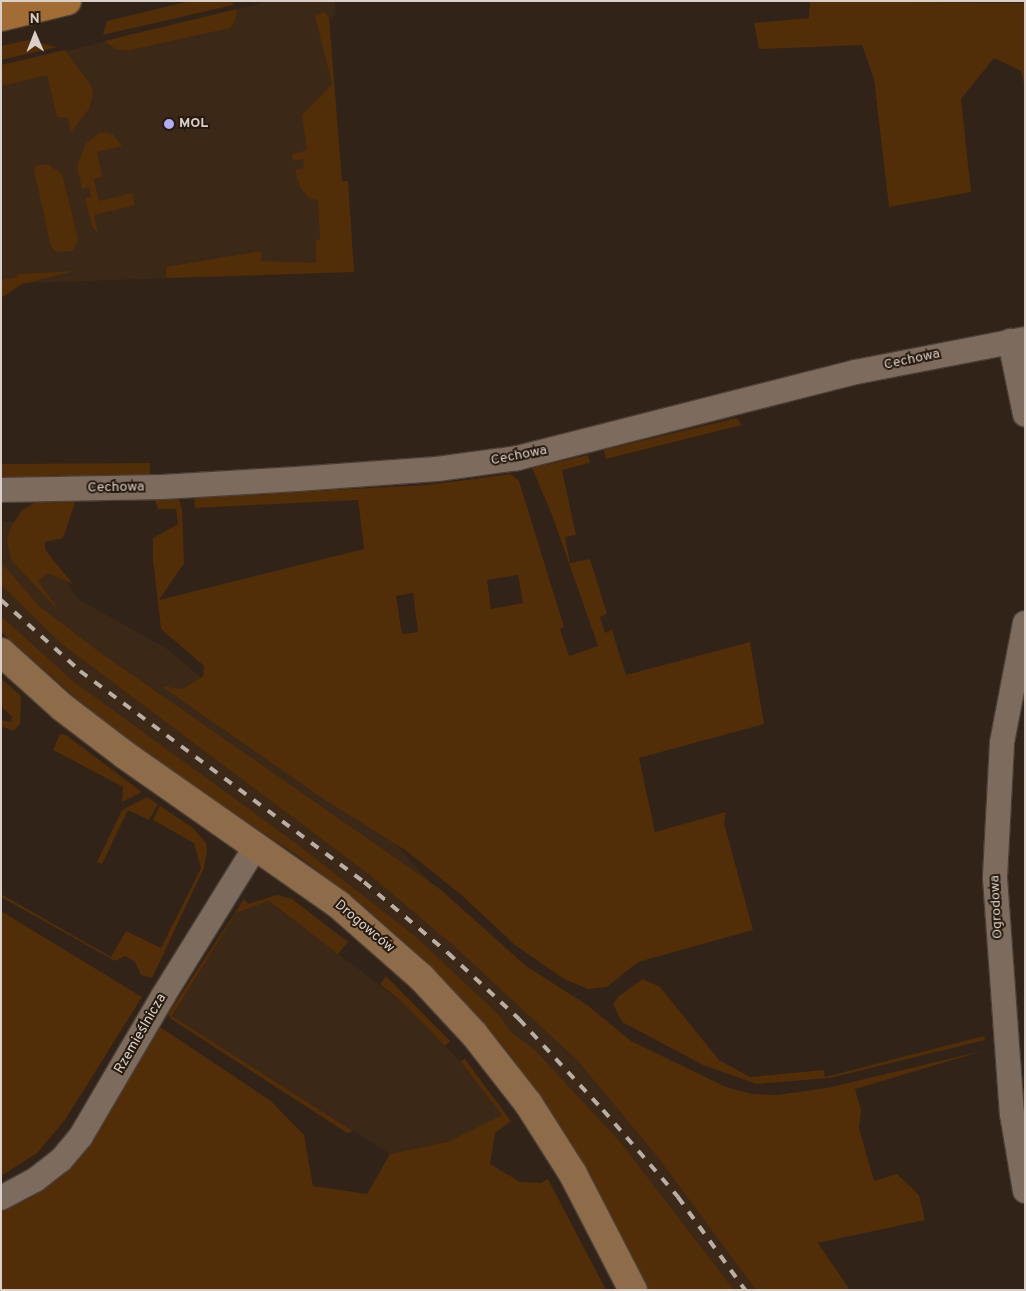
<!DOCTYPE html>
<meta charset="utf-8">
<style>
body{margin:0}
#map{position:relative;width:1026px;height:1291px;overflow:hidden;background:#312318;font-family:Overpass,sans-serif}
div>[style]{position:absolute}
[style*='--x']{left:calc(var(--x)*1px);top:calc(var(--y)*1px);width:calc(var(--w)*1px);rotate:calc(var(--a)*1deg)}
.built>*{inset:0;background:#3b2817}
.green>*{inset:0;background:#512d08}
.roads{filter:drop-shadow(1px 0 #4b3f36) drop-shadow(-1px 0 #4b3f36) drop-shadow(0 1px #4b3f36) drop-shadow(0 -1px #4b3f36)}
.street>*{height:24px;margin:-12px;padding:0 12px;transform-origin:12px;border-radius:12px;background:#7d6c5e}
.secondary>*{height:28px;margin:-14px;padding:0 14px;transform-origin:14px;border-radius:14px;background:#8f6c49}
.primary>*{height:28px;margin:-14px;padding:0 14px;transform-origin:14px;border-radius:14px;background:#a26c35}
.rail>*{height:4px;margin-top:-2px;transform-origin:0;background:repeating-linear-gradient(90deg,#baafa7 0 9px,transparent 0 18px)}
.dots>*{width:14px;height:14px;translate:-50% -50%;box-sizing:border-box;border:2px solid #271a0e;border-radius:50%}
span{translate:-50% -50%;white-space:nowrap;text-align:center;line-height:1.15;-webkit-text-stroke:4px #271a0e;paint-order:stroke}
.poi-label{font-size:14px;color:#dad0c9;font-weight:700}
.left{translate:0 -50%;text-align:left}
.street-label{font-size:14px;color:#dad0c9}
.frame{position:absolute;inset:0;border:2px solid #dad0c9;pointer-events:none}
.north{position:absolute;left:10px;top:10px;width:50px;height:50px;-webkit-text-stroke:4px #271a0e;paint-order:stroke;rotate:359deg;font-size:14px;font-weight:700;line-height:20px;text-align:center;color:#dad0c9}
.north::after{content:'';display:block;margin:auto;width:18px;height:22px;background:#dad0c9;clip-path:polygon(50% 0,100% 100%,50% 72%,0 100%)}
</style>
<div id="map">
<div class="built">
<i style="clip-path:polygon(270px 1px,335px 1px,336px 15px,329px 18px,342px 181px,348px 181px,354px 272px,1px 284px,1px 67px)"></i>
<i style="clip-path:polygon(1px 522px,29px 522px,78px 599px,167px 649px,377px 823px,458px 913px,818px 1290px,682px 1290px,497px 1017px,384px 912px,163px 760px,1px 622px)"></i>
<i style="clip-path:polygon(269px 901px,402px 1002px,466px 1067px,502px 1115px,447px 1142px,390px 1154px,172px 1016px,236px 913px)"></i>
</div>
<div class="green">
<i style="clip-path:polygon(190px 1px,232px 1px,233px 5px,103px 35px,107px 21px)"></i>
<i style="clip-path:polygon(810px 1px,1025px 3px,1025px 88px,1021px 71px,994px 58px,961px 99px,971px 192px,889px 207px,874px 79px,862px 45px,759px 49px,754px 23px,809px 18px)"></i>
<i style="clip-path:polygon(237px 9px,235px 22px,230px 28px,130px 50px,117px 50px,104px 41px)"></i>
<i style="clip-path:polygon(324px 11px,329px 18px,342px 181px,348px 181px,354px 272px,166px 278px,166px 267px,261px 251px,261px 261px,316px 263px,316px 240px,320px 239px,318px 200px,309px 198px,300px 187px,295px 170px,304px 168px,303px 159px,293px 161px,292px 154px,307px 150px,302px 115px,332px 84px,315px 16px)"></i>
<i style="clip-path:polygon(28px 40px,57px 47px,1px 60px,1px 46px)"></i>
<i style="clip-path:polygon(65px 50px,91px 85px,93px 94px,89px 109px,71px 132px,68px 118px,57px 117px,47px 75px,1px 86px,1px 65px)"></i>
<i style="clip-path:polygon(101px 132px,113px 134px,122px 146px,97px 152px,102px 177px,94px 179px,99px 201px,132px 193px,135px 205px,94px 215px,98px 234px,92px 227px,85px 198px,91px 197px,89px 188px,82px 189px,77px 166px,86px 143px)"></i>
<i style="clip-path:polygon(48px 164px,62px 174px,78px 239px,73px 251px,56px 252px,51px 247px,34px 171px,35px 166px)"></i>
<i style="clip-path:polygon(74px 271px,22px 284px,1px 298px,1px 304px,1px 280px,16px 277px,18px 274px)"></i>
<i style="clip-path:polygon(737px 418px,742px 425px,606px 459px,604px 450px)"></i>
<i style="clip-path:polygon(evenodd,588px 455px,590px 463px,562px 470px,576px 535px,565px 537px,570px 563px,590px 559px,607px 614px,600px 617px,605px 633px,612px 630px,626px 675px,750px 642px,764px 724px,639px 758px,655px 832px,726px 812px,724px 823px,753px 930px,638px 962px,607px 987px,588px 989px,564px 979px,515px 945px,459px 893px,405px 850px,325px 800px,161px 686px,183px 689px,203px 676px,204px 666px,161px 629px,153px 560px,153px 538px,178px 524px,176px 509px,158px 509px,154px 499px,179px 498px,182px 509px,184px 563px,159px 600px,364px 549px,358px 500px,195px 508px,194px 497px,427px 485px,511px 474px,519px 481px,564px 627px,560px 629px,569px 656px,598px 646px,552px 515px,532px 468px,588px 455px,518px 575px,523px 603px,491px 609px,487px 580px,518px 575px,588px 455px,413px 593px,418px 632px,402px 634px,396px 596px,413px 593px)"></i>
<i style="clip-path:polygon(150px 463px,150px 475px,1px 481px,1px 464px)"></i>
<i style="clip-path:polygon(36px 502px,75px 502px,63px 538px,45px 542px,45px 550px,73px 584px,48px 573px,38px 581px,61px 613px,11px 560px,7px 541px,11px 527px,22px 510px)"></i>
<i style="clip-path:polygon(1px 562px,39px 606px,98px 651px,440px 889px,526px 966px,587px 1005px,631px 1041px,726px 1087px,752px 1094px,777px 1095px,827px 1088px,986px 1050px,855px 1089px,861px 1110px,859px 1128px,874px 1181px,897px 1174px,919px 1195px,925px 1220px,818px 1243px,850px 1290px,756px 1290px,657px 1156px,578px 1061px,454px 946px,371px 876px,63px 645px,1px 585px)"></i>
<i style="clip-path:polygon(1px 616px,73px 681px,293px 841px,415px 936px,500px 1016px,511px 1032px,535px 1050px,621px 1143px,734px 1290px,649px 1290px,606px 1206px,552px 1113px,501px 1043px,432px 967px,366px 908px,298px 856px,142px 751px,91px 711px,1px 632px)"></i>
<i style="clip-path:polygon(1px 678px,21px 696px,20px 724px,13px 731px,1px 726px,1px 720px,11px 722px,12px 717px,1px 706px)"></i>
<i style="clip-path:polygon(60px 734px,66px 735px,142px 792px,122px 802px,123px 787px,53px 750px)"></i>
<i style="clip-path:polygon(147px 797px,158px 804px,149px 820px,128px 810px,102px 864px,97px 862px,122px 810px)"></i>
<i style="clip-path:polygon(160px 806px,193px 828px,206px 843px,207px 851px,204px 868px,152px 978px,141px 975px,135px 962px,125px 956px,115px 961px,1px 897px,1px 894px,111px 957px,126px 931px,161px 948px,201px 868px,194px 843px,153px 820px)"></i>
<i style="clip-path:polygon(277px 895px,292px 899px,348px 942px,338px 954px,269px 901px,236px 913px,172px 1016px,353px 1131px,347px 1133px,171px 1019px,168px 1014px,244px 899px,248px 904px)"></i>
<i style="clip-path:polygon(1px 911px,142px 997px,65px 1120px,37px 1153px,1px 1176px)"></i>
<i style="clip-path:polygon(386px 976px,450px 1041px,445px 1046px,402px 1002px,380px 984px)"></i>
<i style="clip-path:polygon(643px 979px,660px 987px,719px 1060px,750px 1077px,824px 1070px,825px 1077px,984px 1036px,985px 1040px,830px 1078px,757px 1084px,703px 1065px,622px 1022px,613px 1004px,619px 996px)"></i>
<i style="clip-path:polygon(160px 1027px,271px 1101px,304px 1135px,313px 1186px,367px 1194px,390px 1154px,447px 1142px,502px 1115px,460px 1061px,465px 1059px,511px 1121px,495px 1133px,490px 1164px,520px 1182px,541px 1183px,548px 1179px,606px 1290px,1px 1290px,1px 1211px,32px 1197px,63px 1175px,89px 1144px)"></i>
</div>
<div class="roads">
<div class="street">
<i style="--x:1010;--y:341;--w:75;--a:78.4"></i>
<i style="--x:1;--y:490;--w:161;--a:-1.1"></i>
<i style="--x:162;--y:487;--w:135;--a:-3.4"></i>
<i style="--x:297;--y:479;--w:140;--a:-4.1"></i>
<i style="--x:437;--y:469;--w:82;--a:-7.7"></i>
<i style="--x:518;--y:458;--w:349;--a:-14.3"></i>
<i style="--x:856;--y:372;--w:172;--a:-11"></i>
<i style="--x:1025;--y:623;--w:122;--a:100.9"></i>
<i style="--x:1002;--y:743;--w:135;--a:93"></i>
<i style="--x:995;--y:878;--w:237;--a:85.9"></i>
<i style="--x:1012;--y:1114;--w:78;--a:80.4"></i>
<i style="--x:1;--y:1198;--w:38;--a:-28"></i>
<i style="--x:35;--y:1180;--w:33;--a:-38"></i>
<i style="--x:61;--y:1160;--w:31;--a:-50"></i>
<i style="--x:81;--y:1136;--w:162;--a:-59.6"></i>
<i style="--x:163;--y:996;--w:176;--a:-58.2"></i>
</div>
<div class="secondary">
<i style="--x:1;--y:652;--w:82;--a:42"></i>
<i style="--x:62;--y:707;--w:79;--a:37.3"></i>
<i style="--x:125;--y:755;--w:261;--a:35"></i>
<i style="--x:339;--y:905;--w:109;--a:41.3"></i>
<i style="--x:421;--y:977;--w:78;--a:47.1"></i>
<i style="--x:474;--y:1034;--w:88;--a:52"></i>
<i style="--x:528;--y:1103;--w:84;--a:57.6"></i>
<i style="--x:573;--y:1174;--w:131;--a:62.7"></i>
</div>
<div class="primary">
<i style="--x:1;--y:17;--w:68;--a:-13.6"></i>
</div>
</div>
<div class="rail">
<i style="--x:1;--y:600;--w:106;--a:41.9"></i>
<i style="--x:80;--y:671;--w:354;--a:36.6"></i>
<i style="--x:364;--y:882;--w:110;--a:40.2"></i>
<i style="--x:448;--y:953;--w:97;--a:42.9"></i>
<i style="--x:519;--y:1019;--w:124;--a:47.3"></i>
<i style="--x:603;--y:1110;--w:115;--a:49.2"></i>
<i style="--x:678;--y:1197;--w:115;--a:54.2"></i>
</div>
<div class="dots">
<i style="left:169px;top:124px;background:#b2adf9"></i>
</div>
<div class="poi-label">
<span class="left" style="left:179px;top:124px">MOL</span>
</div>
<div class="street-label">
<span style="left:912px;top:360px;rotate:-12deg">Cechowa</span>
<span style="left:519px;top:456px;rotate:-11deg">Cechowa</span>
<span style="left:116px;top:488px;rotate:-1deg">Cechowa</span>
<span style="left:997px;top:907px;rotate:-93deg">Ogrodowa</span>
<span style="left:364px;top:927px;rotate:40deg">Drogowców</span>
<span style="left:141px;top:1034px;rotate:-60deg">Rzemieślnicza</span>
</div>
<div class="frame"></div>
<div class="north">N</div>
</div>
